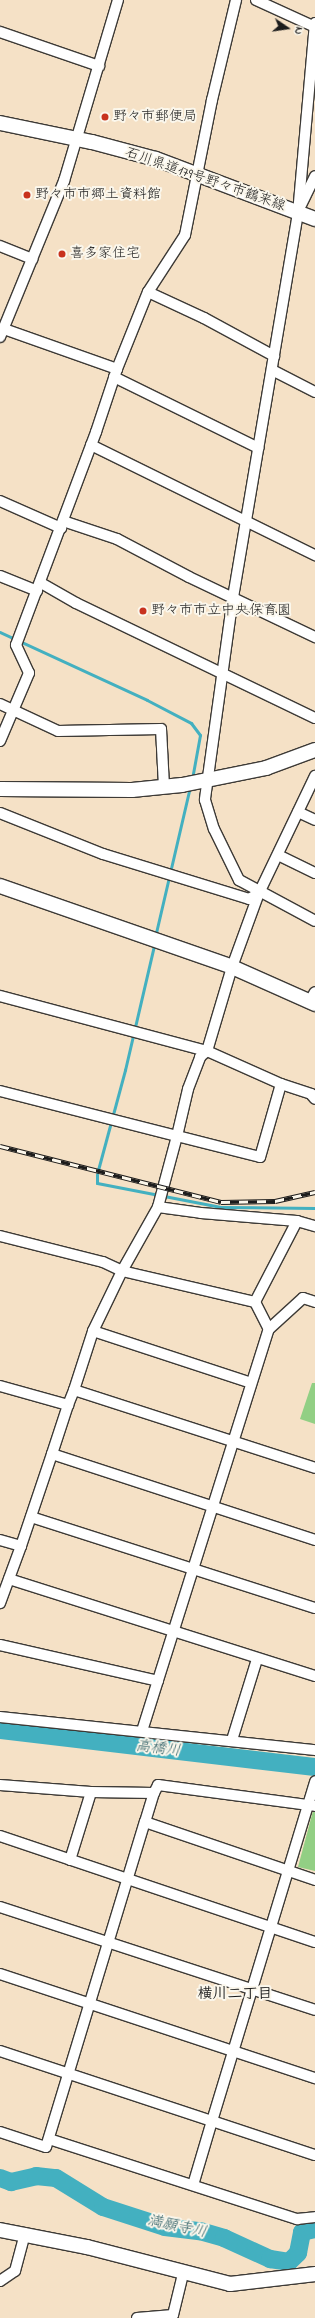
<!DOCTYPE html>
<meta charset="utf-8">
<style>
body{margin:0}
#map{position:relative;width:315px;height:2318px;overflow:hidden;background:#f5e1c6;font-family:"Indie Flower","Klee One",sans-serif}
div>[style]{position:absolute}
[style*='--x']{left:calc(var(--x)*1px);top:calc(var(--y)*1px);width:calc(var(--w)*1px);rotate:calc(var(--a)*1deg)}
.green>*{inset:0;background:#92cf84}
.stream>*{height:3px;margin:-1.5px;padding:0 1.5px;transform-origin:1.5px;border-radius:1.5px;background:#43b0c0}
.river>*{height:18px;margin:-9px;padding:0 9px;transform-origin:9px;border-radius:9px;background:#43b0c0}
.roads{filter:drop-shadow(1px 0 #3d3a36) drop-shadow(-1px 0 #3d3a36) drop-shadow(0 1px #3d3a36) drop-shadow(0 -1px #3d3a36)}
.street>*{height:10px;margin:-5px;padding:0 5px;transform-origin:5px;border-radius:5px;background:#fff}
.secondary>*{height:14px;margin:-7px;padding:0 7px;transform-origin:7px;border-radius:7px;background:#fff}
.rail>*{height:4.5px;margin-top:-2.25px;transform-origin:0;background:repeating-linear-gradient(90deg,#fbf7ec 0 9px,#1c1c1c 0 18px);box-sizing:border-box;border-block:1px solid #1c1c1c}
.dots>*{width:11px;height:11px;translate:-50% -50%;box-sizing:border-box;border:2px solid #fbf7ec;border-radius:50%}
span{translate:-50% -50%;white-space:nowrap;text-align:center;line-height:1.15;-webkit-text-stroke:4px #fbf7ec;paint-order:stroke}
.poi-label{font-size:14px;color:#1c1c1c}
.left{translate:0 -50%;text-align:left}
.street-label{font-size:14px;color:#1c1c1c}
.water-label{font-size:15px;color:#2e5f66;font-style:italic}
.neighbourhood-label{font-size:15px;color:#1c1c1c;font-weight:700}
.north{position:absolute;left:267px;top:8px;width:40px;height:40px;-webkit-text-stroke:3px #fbf7ec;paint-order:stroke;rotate:103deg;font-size:11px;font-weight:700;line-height:16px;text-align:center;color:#1c1c1c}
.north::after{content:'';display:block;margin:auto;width:14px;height:18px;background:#1c1c1c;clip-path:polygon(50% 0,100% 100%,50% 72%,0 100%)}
</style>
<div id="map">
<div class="green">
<i style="clip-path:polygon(312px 1383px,315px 1383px,315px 1424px,300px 1419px)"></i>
<i style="clip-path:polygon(313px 1811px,315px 1812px,315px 1871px,298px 1867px)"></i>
</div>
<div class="stream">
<i style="--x:0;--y:632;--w:162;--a:24.8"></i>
<i style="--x:147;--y:700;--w:50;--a:27.6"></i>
<i style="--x:191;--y:723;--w:15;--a:53"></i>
<i style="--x:200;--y:735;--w:45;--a:100.3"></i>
<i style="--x:155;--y:937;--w:154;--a:-76.9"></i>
<i style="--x:98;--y:1170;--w:104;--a:-74.9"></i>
<i style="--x:125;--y:1070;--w:128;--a:-76.9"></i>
<i style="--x:97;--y:1174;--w:9;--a:90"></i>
<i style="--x:97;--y:1183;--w:126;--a:11"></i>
<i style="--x:221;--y:1207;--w:94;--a:0.6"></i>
</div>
<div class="river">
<i style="--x:0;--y:1730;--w:317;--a:6.7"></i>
<i style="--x:0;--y:2178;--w:12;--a:20"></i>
<i style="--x:11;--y:2182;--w:26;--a:-13"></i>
<i style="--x:36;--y:2176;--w:20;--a:6"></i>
<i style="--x:56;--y:2178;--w:55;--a:31.7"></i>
<i style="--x:103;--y:2207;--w:65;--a:17.9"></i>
<i style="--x:165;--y:2227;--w:35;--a:7"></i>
<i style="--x:200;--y:2231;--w:25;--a:16"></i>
<i style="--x:224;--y:2238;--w:51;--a:24.5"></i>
<i style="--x:270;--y:2259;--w:19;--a:9"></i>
<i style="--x:289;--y:2262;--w:13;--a:-45"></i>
<i style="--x:298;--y:2253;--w:21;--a:-79"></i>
<i style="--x:302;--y:2232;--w:13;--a:-13"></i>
</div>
<div class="roads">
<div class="street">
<i style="--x:256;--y:0;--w:65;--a:24.6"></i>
<i style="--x:315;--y:23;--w:191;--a:95.1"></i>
<i style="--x:298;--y:213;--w:389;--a:99.6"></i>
<i style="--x:233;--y:597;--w:205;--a:97.9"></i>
<i style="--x:205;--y:800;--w:30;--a:73"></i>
<i style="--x:214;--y:829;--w:57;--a:63.9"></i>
<i style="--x:239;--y:880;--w:86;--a:28.3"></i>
<i style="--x:0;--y:32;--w:105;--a:19"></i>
<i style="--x:301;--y:205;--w:32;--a:-64"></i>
<i style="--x:0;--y:246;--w:35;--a:22"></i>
<i style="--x:148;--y:292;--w:62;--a:24.9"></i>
<i style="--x:204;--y:318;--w:80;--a:28.5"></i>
<i style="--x:4;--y:329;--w:120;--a:19.5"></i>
<i style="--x:117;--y:369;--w:83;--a:-68.1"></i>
<i style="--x:148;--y:292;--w:68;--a:-57"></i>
<i style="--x:185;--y:235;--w:138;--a:-78.7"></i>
<i style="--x:212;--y:100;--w:103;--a:-76.5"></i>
<i style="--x:0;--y:337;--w:169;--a:-67.7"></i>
<i style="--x:64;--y:181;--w:189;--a:-73.4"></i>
<i style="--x:272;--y:370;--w:48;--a:27.1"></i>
<i style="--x:114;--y:377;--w:161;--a:26.2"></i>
<i style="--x:91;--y:445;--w:250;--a:26.2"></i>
<i style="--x:0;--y:501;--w:67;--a:23.9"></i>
<i style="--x:63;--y:521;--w:57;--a:18.4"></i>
<i style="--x:117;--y:539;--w:81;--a:27.8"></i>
<i style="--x:189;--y:577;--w:140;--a:25.5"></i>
<i style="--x:0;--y:576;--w:40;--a:22"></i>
<i style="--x:41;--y:583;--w:40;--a:29.7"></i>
<i style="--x:76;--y:603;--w:265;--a:25.7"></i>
<i style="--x:0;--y:704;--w:64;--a:25"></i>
<i style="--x:58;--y:731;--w:103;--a:-1.1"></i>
<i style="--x:161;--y:729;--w:58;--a:87"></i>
<i style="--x:0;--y:741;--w:74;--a:-66.9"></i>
<i style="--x:29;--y:673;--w:31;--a:-115"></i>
<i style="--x:16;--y:645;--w:228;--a:-69.4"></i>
<i style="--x:96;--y:432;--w:66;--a:-71.6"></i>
<i style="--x:298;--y:812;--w:19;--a:25"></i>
<i style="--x:0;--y:813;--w:111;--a:21.7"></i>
<i style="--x:103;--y:854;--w:153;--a:17.1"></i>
<i style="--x:249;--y:899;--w:12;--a:-31"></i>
<i style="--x:278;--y:855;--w:41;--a:25.9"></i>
<i style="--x:0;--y:996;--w:214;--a:14.9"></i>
<i style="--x:207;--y:1051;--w:81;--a:24"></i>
<i style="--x:281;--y:1084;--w:32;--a:18"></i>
<i style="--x:311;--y:1094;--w:6;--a:51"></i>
<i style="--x:310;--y:1001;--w:10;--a:-61"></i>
<i style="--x:281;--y:1084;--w:76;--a:106"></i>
<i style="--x:260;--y:1157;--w:86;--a:-165.8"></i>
<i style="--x:177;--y:1136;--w:73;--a:105"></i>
<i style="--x:158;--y:1207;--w:43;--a:7.9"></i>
<i style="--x:201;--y:1213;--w:96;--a:4.8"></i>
<i style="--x:297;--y:1221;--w:91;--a:117.4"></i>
<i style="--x:255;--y:1302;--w:30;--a:63"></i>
<i style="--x:269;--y:1329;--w:46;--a:-42.4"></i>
<i style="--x:303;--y:1298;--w:13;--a:18"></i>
<i style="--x:0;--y:1091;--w:183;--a:14.3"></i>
<i style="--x:177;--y:1136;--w:48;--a:-76.8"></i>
<i style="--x:188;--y:1089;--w:34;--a:-69"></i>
<i style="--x:200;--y:1057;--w:9;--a:-41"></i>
<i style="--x:207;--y:1051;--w:88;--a:-73.4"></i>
<i style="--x:232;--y:967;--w:79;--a:-70"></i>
<i style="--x:259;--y:893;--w:130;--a:-64.4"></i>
<i style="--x:297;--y:1221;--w:19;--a:16"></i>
<i style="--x:0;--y:1236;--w:106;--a:14.2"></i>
<i style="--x:103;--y:1262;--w:21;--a:25"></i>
<i style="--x:122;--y:1271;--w:73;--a:-60.6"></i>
<i style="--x:93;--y:1331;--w:166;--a:18.2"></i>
<i style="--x:0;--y:1386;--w:71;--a:15.6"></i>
<i style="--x:68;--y:1405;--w:16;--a:-68"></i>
<i style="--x:74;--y:1390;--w:253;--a:17.9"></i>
<i style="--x:74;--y:1390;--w:62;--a:-72.1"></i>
<i style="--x:93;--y:1331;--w:67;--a:-64.2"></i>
<i style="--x:122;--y:1271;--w:137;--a:13.1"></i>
<i style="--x:68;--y:1405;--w:52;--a:108.1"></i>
<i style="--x:52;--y:1454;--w:277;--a:18.1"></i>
<i style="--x:31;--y:1517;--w:298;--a:17.8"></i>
<i style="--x:0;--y:1540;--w:22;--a:16"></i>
<i style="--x:21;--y:1546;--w:61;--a:110.2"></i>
<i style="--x:21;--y:1546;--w:97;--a:-71.4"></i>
<i style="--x:9;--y:1579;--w:321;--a:17.6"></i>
<i style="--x:0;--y:1645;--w:162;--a:12.8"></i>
<i style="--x:0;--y:1717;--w:317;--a:6"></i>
<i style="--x:142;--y:1731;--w:422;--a:-72.5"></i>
<i style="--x:232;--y:1740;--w:85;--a:-72.8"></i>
<i style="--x:0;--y:1785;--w:91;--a:4.4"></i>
<i style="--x:91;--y:1792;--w:63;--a:0.9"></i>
<i style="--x:154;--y:1793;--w:9;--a:-63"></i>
<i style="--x:158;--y:1785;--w:158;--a:7.6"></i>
<i style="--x:145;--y:1822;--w:30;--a:-73"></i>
<i style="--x:0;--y:1836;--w:332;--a:18.6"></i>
<i style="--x:70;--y:1860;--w:71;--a:-72.8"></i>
<i style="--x:0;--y:1907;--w:331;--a:18.1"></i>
<i style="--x:0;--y:1974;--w:332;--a:18.3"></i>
<i style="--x:0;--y:2051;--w:223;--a:18.3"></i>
<i style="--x:212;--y:2121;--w:355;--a:-73.1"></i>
<i style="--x:0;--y:2132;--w:48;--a:18.1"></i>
<i style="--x:46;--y:2147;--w:340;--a:-73.1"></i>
<i style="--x:145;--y:1822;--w:180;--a:18.8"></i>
<i style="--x:49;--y:2139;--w:261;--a:17.9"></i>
<i style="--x:297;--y:2219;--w:18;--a:-6"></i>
<i style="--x:193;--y:2185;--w:67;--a:-73.5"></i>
<i style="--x:212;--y:2121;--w:108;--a:18.3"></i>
<i style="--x:0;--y:2281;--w:18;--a:-34"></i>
<i style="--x:15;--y:2271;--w:39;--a:-75"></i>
<i style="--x:137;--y:2318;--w:36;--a:-5"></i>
<i style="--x:173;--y:2315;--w:42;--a:-76.3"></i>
</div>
<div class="secondary">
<i style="--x:0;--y:123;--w:94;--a:11.7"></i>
<i style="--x:92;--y:142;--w:66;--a:14.9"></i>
<i style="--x:156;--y:159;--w:170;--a:20.7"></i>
<i style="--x:0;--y:789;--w:132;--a:0.4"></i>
<i style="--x:132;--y:790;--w:50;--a:-5.7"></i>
<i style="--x:182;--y:785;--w:86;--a:-11.4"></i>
<i style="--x:266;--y:768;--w:52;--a:-20.2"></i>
<i style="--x:0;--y:886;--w:246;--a:19.2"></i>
<i style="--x:232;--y:967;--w:91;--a:24"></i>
<i style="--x:0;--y:2230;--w:89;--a:11.1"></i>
<i style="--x:87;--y:2247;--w:148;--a:14.5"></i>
<i style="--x:230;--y:2284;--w:86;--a:-6.7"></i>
</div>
</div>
<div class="rail">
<i style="--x:0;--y:1146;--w:228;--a:14.2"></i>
<i style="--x:221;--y:1202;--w:54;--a:-1.1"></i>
<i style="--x:275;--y:1201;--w:41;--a:-12.7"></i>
</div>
<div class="dots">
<i style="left:105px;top:117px;background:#c8321e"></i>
<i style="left:27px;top:195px;background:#c8321e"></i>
<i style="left:62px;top:254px;background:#c8321e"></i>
<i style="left:143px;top:611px;background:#c8321e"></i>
</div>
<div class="poi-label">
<span class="left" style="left:113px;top:117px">野々市郵便局</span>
<span class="left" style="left:35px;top:195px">野々市市郷土資料館</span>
<span class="left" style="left:70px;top:254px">喜多家住宅</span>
<span class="left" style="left:151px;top:611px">野々市市立中央保育園</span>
</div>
<div class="street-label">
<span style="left:205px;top:180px;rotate:19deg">石川県道179号野々市鶴来線</span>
</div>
<div class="water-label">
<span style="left:158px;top:1749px;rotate:7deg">高橋川</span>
<span style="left:177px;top:2227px;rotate:12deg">満願寺川</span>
</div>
<div class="neighbourhood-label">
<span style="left:235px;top:1995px">横川二丁目</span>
</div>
<div class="north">N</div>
</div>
